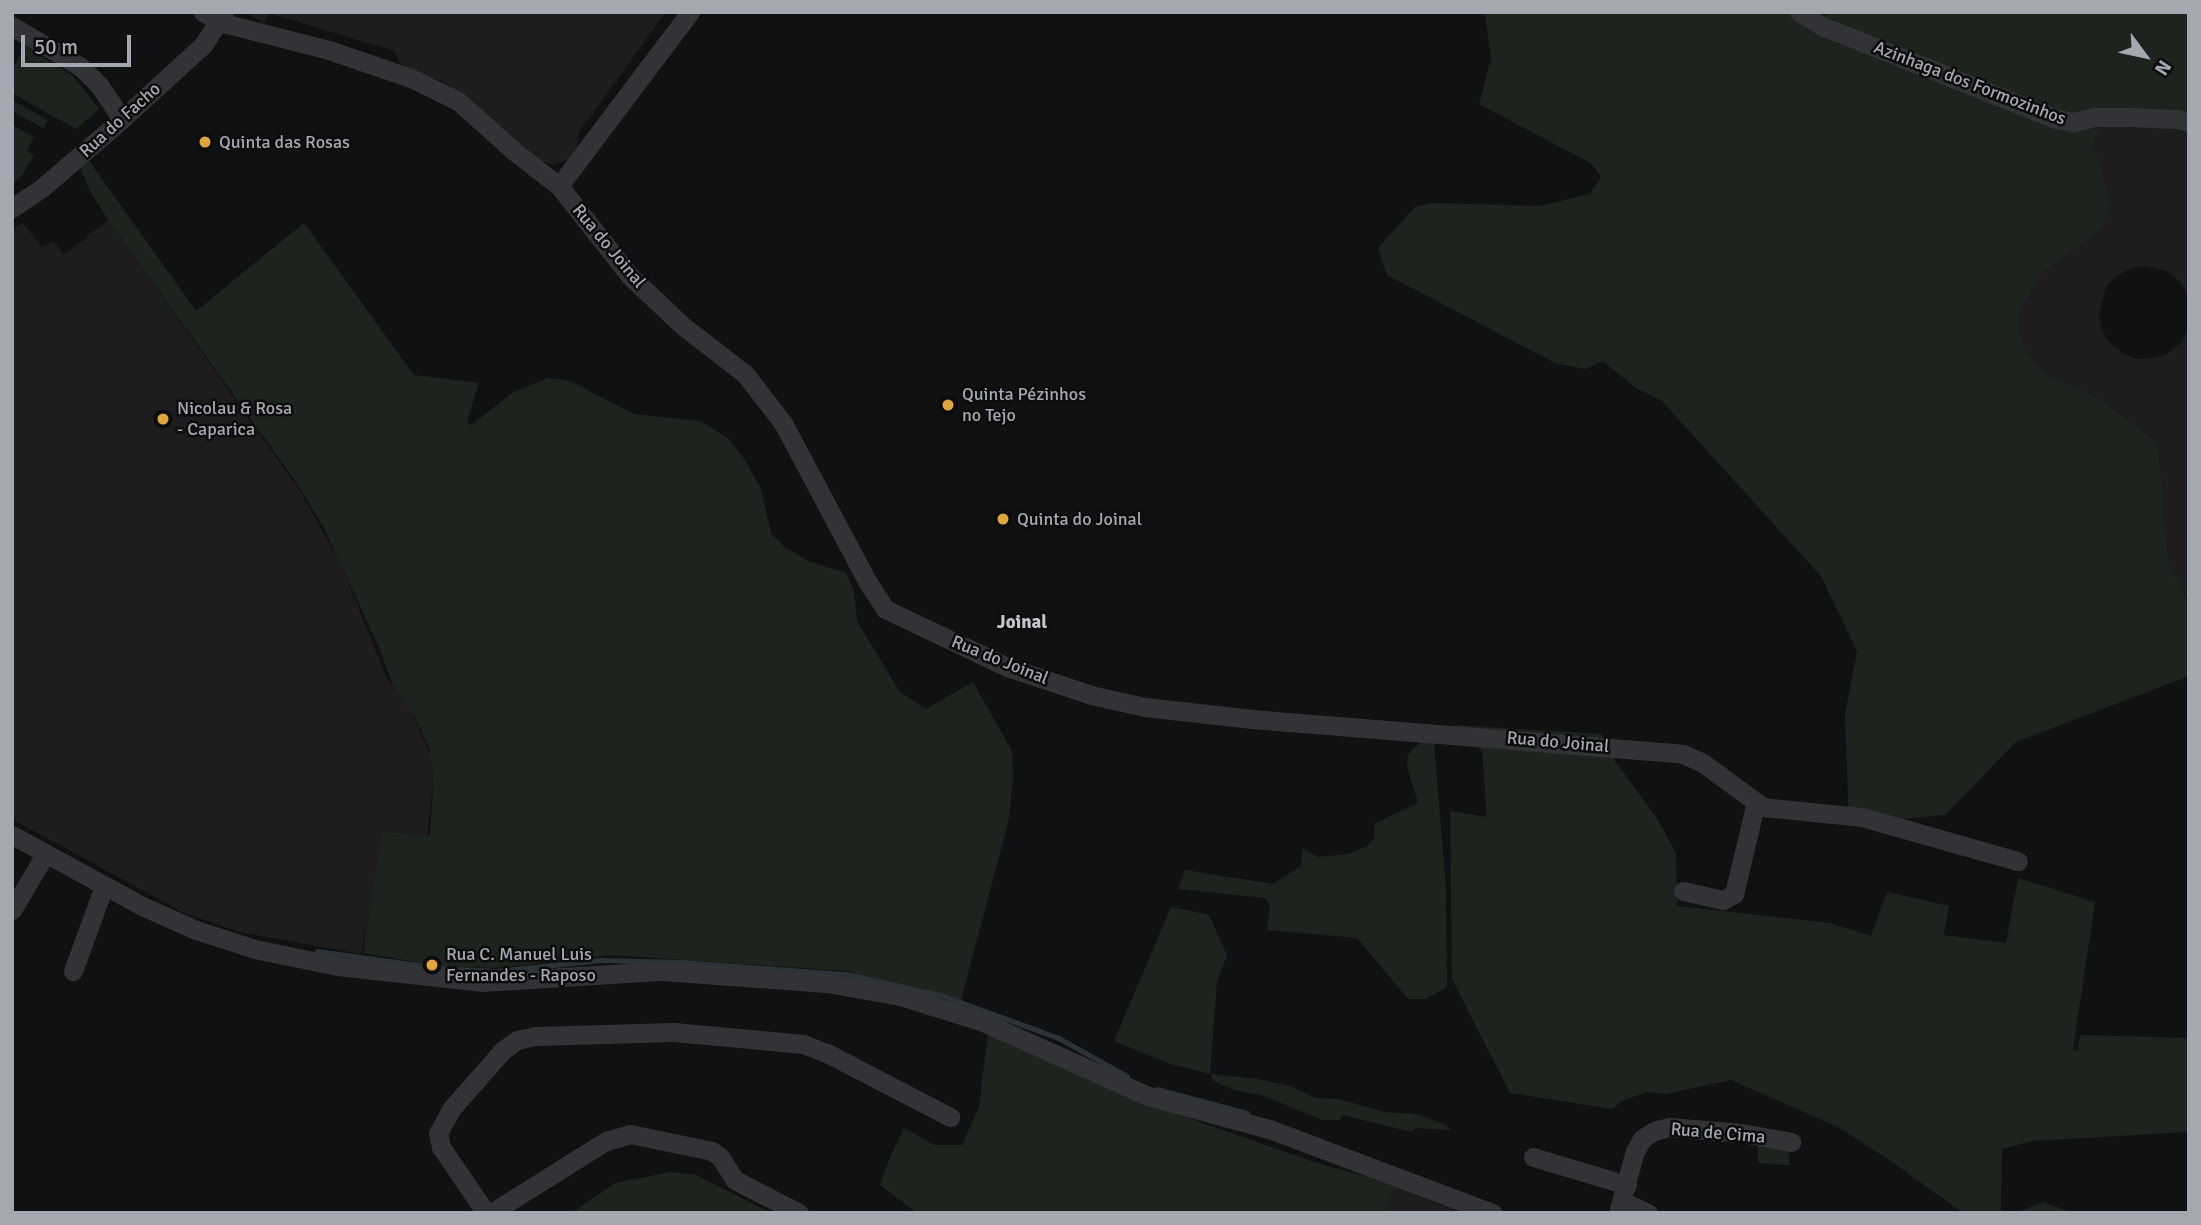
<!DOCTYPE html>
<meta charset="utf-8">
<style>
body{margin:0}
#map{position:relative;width:2201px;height:1225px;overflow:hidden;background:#101112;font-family:Signika,sans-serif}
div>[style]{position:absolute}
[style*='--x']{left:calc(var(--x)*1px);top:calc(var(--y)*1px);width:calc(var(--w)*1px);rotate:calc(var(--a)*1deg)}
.built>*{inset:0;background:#1d1d1f}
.green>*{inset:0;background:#1d241e}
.stream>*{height:4.5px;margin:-2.25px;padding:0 2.25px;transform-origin:2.25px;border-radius:2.25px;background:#2b3339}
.minor>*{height:19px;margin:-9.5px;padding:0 9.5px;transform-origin:9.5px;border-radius:9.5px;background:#323336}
.dots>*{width:19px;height:19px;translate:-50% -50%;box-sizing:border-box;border:4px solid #0c0c0d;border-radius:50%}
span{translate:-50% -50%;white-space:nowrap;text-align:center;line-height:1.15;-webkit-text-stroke:5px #0c0c0d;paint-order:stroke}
.street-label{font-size:18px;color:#a3a8b1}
.poi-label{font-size:18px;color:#a3a8b1}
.left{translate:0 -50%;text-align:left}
.neighbourhood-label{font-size:19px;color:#c4c6ce;font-weight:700}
.frame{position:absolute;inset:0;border:14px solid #a3a8b1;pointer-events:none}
.north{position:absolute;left:2110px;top:21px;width:70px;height:70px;-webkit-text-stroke:5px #0c0c0d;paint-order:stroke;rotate:123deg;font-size:19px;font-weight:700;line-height:28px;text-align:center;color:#a3a8b1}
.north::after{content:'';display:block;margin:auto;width:24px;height:32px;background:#a3a8b1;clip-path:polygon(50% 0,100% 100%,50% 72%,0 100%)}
.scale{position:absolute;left:21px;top:35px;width:110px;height:32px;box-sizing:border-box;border:4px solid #a3a8b1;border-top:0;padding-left:9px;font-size:21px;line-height:24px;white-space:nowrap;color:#a3a8b1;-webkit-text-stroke:5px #0c0c0d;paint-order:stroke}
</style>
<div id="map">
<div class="built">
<i style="clip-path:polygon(247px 12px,666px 12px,579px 132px,577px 149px,565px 161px,552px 165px,537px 159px,445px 82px,402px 68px,394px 51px,269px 13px,264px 24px)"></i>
<i style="clip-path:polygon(2105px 120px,2189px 130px,2189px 297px,2181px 283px,2169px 272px,2145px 266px,2130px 269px,2115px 277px,2105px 289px,2099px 315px,2102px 331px,2111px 344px,2122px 353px,2137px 359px,2154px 358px,2169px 353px,2181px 342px,2189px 328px,2189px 602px,2169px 565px,2158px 443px,2100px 399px,2044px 373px,2025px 350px,2020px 335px,2019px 313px,2041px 274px,2103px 228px,2098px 159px,2091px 149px)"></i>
<i style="clip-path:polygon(108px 220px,300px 491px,340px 562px,387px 679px,410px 710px,433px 759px,434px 775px,427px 838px,387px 832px,361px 954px,239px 932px,184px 913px,12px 819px,12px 230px,23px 223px,42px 247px,54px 241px,64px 255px)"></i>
<i style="clip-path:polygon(1397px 1188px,1462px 1213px,1387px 1213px,1390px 1196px)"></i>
</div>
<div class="green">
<i style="clip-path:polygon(1485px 12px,1799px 12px,1822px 25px,1827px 12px,2189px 12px,2189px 130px,2105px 120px,2091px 149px,2098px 159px,2110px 202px,2103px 228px,2041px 274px,2019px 313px,2020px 335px,2025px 350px,2044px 373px,2100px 399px,2158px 443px,2169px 565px,2189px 602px,2189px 676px,2016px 742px,1945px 815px,1849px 824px,1845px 715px,1857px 651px,1821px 576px,1661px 400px,1636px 388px,1603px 361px,1585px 369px,1555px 363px,1387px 275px,1378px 248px,1415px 207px,1431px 203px,1540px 206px,1590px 194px,1601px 177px,1592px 164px,1479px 104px,1491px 59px)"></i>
<i style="clip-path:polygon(25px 46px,73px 76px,99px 109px,76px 129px,12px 93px,12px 69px)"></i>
<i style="clip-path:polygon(12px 100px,48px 120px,43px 128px,12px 111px)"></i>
<i style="clip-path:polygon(12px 125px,34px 137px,27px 151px,34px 155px,21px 177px,12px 184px)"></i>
<i style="clip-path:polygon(87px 158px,196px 311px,304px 223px,414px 375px,479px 383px,467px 422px,471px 425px,514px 392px,548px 378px,570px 381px,634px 414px,700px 421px,728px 438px,745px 460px,761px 489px,771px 533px,786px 548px,808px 561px,846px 573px,854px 591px,857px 621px,900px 692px,926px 709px,973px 682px,1012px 751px,1013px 778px,1009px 819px,956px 1019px,881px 981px,848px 971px,611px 955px,496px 968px,437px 966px,363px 953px,382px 831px,427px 837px,430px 835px,434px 775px,429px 747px,415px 718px,393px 686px,380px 650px,324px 528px,296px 482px,108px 220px,90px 191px,79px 165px)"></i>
<i style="clip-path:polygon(1454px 725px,1602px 734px,1610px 754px,1658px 820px,1676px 853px,1677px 906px,1830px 923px,1871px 936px,1887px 892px,1949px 906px,1944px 935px,2006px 943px,2018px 878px,2095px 902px,2073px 1050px,2078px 1050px,2080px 1035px,2189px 1038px,2189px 1132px,2032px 1141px,2002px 1149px,2001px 1213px,1963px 1213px,1892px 1162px,1838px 1127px,1731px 1080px,1665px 1094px,1647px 1092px,1621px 1101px,1613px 1109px,1510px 1093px,1452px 979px,1450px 811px,1487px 817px,1482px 751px)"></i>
<i style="clip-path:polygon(1421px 741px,1434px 742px,1446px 887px,1447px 987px,1426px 999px,1408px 999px,1357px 938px,1267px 930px,1270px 905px,1265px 898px,1178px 889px,1185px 870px,1273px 884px,1301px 866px,1303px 848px,1318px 857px,1348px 854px,1367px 846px,1375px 838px,1374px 824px,1418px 803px,1407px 766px,1408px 754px)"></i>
<i style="clip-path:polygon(1171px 907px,1209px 915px,1227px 955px,1217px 982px,1210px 1074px,1258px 1079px,1290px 1086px,1316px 1098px,1339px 1099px,1384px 1112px,1417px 1114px,1445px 1125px,1451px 1130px,1415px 1128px,1412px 1132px,1342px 1115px,1340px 1120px,1322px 1120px,1264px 1096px,1234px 1090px,1214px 1081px,1210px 1074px,1170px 1064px,1114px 1041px)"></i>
<i style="clip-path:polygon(988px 1032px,1126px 1096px,1314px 1162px,1401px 1186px,1469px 1213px,1397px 1188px,1390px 1196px,1387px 1213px,917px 1213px,880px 1185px,889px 1160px,904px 1128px,935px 1145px,962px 1145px,979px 1107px)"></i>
<i style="clip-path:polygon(1758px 1141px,1788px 1150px,1790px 1165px,1758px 1163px)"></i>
<i style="clip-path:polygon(670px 1172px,696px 1175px,771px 1213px,572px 1213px,615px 1183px)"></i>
<i style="clip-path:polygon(2043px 1202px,2074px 1213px,2015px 1213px)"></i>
</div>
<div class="stream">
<i style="--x:317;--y:951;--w:111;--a:7.8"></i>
<i style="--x:439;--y:968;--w:57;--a:3"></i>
<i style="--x:496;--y:971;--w:105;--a:-6"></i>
<i style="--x:600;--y:960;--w:82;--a:1.4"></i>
<i style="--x:682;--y:962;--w:165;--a:4.2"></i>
<i style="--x:847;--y:974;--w:99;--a:12.8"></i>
<i style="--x:944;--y:996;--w:122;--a:20.1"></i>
<i style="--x:1059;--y:1038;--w:78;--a:29.2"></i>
<i style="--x:1157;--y:1089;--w:93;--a:14.9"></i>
</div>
<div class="minor">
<i style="--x:203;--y:12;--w:19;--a:32"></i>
<i style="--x:219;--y:22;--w:114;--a:14.3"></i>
<i style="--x:329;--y:50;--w:87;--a:18.9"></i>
<i style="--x:411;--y:78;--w:52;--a:26.1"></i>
<i style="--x:458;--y:101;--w:76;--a:41.8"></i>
<i style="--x:515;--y:152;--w:56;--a:37.7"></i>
<i style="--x:559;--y:186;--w:115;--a:51.7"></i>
<i style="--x:630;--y:276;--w:73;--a:43.3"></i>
<i style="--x:683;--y:326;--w:78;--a:37.7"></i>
<i style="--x:745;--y:374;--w:62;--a:52.2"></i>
<i style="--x:783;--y:423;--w:179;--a:62"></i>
<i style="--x:867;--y:581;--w:33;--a:57"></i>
<i style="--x:885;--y:609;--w:135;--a:25.4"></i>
<i style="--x:1007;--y:667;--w:89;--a:18.4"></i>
<i style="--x:1091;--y:695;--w:55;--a:12.5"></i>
<i style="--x:1145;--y:707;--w:108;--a:6.4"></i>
<i style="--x:1252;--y:719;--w:432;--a:4.6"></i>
<i style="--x:1683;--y:754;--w:22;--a:24"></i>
<i style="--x:1703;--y:763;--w:74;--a:36.3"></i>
<i style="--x:1763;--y:807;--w:100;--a:5.8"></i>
<i style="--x:1862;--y:817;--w:162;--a:15.8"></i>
<i style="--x:1799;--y:12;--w:27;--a:31"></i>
<i style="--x:1822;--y:26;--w:252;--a:21.7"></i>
<i style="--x:2056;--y:119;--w:18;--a:9"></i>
<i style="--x:2074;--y:122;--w:21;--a:-14"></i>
<i style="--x:2094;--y:117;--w:35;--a:0"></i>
<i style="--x:2129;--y:117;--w:48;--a:2.4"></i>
<i style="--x:2177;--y:119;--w:12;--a:14"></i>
<i style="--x:12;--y:26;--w:80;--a:30.7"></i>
<i style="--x:81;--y:67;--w:25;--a:45"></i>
<i style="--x:99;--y:85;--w:41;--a:55.9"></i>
<i style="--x:559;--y:186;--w:218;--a:-53"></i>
<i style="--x:12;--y:208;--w:37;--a:-34"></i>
<i style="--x:43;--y:187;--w:104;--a:-40.7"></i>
<i style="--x:122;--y:119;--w:110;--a:-42.4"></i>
<i style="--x:203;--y:45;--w:38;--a:-57"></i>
<i style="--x:12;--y:835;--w:148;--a:28.6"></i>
<i style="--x:142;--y:906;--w:59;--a:24"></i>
<i style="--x:196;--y:930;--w:62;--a:17.9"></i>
<i style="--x:255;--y:949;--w:84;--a:11.7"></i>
<i style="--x:337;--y:966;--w:145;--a:6.3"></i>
<i style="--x:481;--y:982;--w:182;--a:-3.5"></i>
<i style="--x:663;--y:971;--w:164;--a:4.2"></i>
<i style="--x:827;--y:983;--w:74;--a:10.1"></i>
<i style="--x:900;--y:996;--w:85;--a:17.2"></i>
<i style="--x:981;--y:1021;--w:183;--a:24.2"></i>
<i style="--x:1148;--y:1096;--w:125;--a:15.3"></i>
<i style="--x:1269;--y:1129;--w:239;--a:20.6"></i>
<i style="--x:1683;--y:891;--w:41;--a:12.7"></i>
<i style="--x:1723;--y:900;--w:13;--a:-29"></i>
<i style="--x:1734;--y:894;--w:95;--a:-76.6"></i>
<i style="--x:12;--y:910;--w:66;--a:-59.2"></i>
<i style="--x:73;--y:971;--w:90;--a:-70"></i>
<i style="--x:1533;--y:1157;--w:98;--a:16.6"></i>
<i style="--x:1622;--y:1201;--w:29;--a:25"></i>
<i style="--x:486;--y:1213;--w:80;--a:-124.3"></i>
<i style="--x:441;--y:1147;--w:14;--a:-102"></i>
<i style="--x:438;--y:1133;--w:29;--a:-61"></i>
<i style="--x:452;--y:1108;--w:76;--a:-48.7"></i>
<i style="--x:502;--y:1051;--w:19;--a:-36"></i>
<i style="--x:517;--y:1040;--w:19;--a:-12"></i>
<i style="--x:536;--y:1036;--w:138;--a:-1.7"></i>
<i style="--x:674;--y:1032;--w:130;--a:5.3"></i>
<i style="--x:803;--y:1044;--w:26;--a:21"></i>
<i style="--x:827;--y:1053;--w:139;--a:27.5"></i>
<i style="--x:491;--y:1213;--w:136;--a:-32.1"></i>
<i style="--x:606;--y:1141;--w:25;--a:-16"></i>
<i style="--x:630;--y:1134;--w:84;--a:11.7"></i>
<i style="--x:712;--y:1151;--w:10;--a:37"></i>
<i style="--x:720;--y:1157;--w:27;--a:57"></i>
<i style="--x:735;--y:1180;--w:72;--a:27.3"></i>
<i style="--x:1618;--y:1213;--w:64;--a:-74.7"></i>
<i style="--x:1635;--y:1151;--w:14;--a:-60"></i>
<i style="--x:1642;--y:1139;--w:14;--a:-34"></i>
<i style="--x:1654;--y:1131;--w:16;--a:-15"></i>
<i style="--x:1669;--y:1127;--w:73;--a:4.7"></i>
<i style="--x:1742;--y:1133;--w:50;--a:10.4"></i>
</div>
<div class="dots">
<i style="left:205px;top:142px;background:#dfa63c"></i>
<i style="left:948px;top:405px;background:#dfa63c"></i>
<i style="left:163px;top:419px;background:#dfa63c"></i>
<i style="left:1003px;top:519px;background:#dfa63c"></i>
<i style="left:432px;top:965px;background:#dfa63c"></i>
</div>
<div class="street-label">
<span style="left:1970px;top:83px;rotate:21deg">Azinhaga dos Formozinhos</span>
<span style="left:120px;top:120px;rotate:-42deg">Rua do Facho</span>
<span style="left:609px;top:246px;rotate:50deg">Rua do Joinal</span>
<span style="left:1000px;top:660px;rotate:22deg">Rua do Joinal</span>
<span style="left:1558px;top:742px;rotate:5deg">Rua do Joinal</span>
<span style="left:1718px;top:1133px;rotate:5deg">Rua de Cima</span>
</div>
<div class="poi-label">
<span class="left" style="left:219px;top:142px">Quinta das Rosas</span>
<span class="left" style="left:962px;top:405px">Quinta Pézinhos<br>no Tejo</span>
<span class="left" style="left:177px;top:419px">Nicolau &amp; Rosa<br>- Caparica</span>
<span class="left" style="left:1017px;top:519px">Quinta do Joinal</span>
<span class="left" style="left:446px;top:965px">Rua C. Manuel Luis<br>Fernandes - Raposo</span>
</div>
<div class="neighbourhood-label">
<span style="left:1022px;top:623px">Joinal</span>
</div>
<div class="frame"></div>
<div class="north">N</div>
<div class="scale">50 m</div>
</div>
